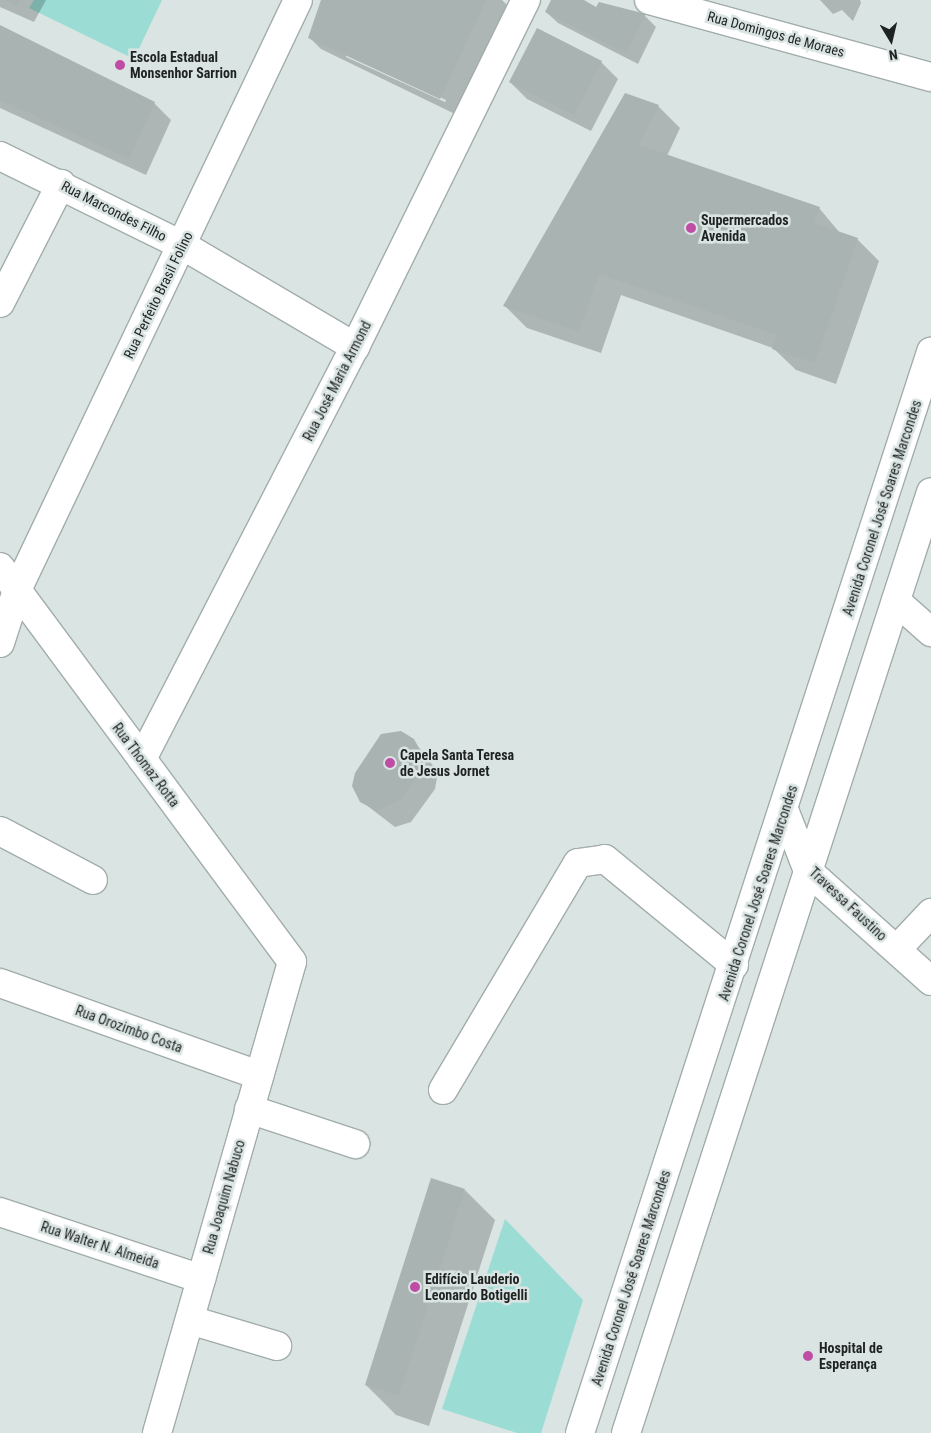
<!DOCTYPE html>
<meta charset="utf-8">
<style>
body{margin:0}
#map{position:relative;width:931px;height:1433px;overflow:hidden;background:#d9e4e3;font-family:"Roboto Condensed",sans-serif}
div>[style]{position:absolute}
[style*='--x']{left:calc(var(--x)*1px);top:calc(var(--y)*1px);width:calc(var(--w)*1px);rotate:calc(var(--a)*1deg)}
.green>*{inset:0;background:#9bdcd5}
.shadow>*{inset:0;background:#0003}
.building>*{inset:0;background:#a8b3b2}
.roads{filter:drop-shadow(1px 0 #a2adab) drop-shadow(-1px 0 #a2adab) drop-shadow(0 1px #a2adab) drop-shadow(0 -1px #a2adab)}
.minor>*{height:28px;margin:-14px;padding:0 14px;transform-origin:14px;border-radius:14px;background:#fff}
.major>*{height:28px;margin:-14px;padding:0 14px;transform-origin:14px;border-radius:14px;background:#fff}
.dots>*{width:14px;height:14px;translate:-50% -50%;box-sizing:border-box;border:2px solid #d9e4e3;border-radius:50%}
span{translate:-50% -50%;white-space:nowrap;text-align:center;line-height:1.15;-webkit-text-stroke:5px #d9e4e3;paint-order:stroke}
.street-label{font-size:14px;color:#1e2221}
.poi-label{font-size:14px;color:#1e2221;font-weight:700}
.left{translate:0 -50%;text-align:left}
.north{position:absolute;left:866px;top:15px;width:50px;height:50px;-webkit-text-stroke:4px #d9e4e3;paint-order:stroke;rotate:171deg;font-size:14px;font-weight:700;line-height:20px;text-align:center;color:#1e2221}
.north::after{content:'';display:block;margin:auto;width:18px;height:22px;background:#1e2221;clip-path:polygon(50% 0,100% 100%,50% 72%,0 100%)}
</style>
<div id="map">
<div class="green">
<i style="clip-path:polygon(34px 0,162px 0,134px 59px,29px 8px)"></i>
<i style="clip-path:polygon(505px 1219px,583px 1300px,541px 1433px,517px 1433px,442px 1409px)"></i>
</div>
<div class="shadow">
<i style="clip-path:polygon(0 0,46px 0,34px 22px,0 7px)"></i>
<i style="clip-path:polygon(evenodd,322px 0,502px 0,508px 6px,457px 115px,321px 49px,310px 38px,322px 0,346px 54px,446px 100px,445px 102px,346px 57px,346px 54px)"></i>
<i style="clip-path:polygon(552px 0,576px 0,597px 8px,599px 4px,645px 16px,656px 27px,638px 64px,558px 23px,546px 12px)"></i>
<i style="clip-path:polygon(820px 0,860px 0,861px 3px,853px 21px,842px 10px,833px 14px)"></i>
<i style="clip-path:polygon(0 27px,154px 103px,171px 120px,146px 175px,0 108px)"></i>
<i style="clip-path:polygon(601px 62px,618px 79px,591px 131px,527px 99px,510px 82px)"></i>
<i style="clip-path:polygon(658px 106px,680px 128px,667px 156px,819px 208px,840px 233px,857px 239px,879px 261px,836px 384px,796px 370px,773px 348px,621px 295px,601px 353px,527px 328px,505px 306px)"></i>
<i style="clip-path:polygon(413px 740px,438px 772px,435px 789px,411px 822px,395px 827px,361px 801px)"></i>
<i style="clip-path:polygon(465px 1190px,495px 1220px,429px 1426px,396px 1415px,366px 1385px)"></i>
</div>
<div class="building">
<i style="clip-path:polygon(3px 0,20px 0,17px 6px)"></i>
<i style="clip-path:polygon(321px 0,486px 0,440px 99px,308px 38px)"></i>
<i style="clip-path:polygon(551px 0,584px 0,596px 7px,599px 2px,646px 14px,626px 53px,545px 12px)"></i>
<i style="clip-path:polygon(0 25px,155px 102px,129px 159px,0 100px)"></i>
<i style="clip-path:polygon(537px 28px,602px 61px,574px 115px,509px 82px)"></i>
<i style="clip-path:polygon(625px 93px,659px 105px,639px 145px,820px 207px,814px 223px,858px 238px,815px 363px,772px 349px,777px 335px,599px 274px,579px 332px,503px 306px)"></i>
<i style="clip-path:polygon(401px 731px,414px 739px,422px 754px,419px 772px,402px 799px,377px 811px,360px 802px,352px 786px,355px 773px,381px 734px)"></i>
<i style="clip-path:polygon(431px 1178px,465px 1189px,399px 1396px,365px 1385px)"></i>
</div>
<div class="roads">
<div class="minor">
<i style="--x:649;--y:0;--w:292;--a:15.3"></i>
<i style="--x:0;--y:156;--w:203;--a:26.1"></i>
<i style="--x:182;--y:245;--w:201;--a:30.5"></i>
<i style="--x:0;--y:303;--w:134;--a:-62.9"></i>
<i style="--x:0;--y:567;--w:491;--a:53.5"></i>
<i style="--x:292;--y:962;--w:490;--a:106"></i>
<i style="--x:896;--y:601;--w:47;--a:41.5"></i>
<i style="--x:0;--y:643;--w:56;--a:-72.2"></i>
<i style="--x:17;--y:590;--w:653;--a:-64.53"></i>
<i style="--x:142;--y:759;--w:464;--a:-62.7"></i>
<i style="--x:355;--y:347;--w:387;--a:-63.8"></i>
<i style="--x:785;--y:812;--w:63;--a:68.7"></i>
<i style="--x:808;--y:871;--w:165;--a:41.8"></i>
<i style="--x:0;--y:831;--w:105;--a:27.8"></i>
<i style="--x:897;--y:949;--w:50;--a:-46.6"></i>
<i style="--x:0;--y:983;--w:275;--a:19.6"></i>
<i style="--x:443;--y:1090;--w:264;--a:-59.3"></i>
<i style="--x:578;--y:863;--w:27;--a:-8"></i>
<i style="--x:605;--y:859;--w:167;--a:39.4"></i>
<i style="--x:249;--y:1109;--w:112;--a:18.3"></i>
<i style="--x:0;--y:1212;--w:212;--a:18.4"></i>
<i style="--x:190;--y:1320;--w:91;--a:16.6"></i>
</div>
<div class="major">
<i style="--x:580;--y:1433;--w:1137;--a:-72.01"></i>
<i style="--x:626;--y:1433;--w:989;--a:-72.04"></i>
</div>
</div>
<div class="dots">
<i style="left:120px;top:65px;background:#bf4ca5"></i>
<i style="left:691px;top:228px;background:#bf4ca5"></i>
<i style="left:390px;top:763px;background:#bf4ca5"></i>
<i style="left:415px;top:1287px;background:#bf4ca5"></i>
<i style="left:808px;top:1356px;background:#bf4ca5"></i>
</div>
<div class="street-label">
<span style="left:776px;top:34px;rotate:15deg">Rua Domingos de Moraes</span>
<span style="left:114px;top:211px;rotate:27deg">Rua Marcondes Filho</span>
<span style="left:158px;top:295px;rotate:-64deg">Rua Perfeito Brasil Folino</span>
<span style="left:337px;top:381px;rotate:-63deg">Rua José Maria Armond</span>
<span style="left:882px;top:508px;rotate:-72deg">Avenida Coronel José Soares Marcondes</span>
<span style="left:146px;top:765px;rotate:53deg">Rua Thomaz Rotta</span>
<span style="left:758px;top:893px;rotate:-72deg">Avenida Coronel José Soares Marcondes</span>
<span style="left:848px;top:904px;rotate:43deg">Travessa Faustino</span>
<span style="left:129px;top:1029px;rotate:20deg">Rua Orozimbo Costa</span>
<span style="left:224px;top:1197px;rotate:-74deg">Rua Joaquim Nabuco</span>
<span style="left:100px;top:1245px;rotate:18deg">Rua Walter N. Almeida</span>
<span style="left:631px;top:1278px;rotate:-72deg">Avenida Coronel José Soares Marcondes</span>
</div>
<div class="poi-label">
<span class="left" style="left:130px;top:65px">Escola Estadual<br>Monsenhor Sarrion</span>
<span class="left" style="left:701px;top:228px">Supermercados<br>Avenida</span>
<span class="left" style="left:400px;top:763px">Capela Santa Teresa<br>de Jesus Jornet</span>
<span class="left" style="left:425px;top:1287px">Edifício Lauderio<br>Leonardo Botigelli</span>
<span class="left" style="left:819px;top:1356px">Hospital de<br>Esperança</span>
</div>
<div class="north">N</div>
</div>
